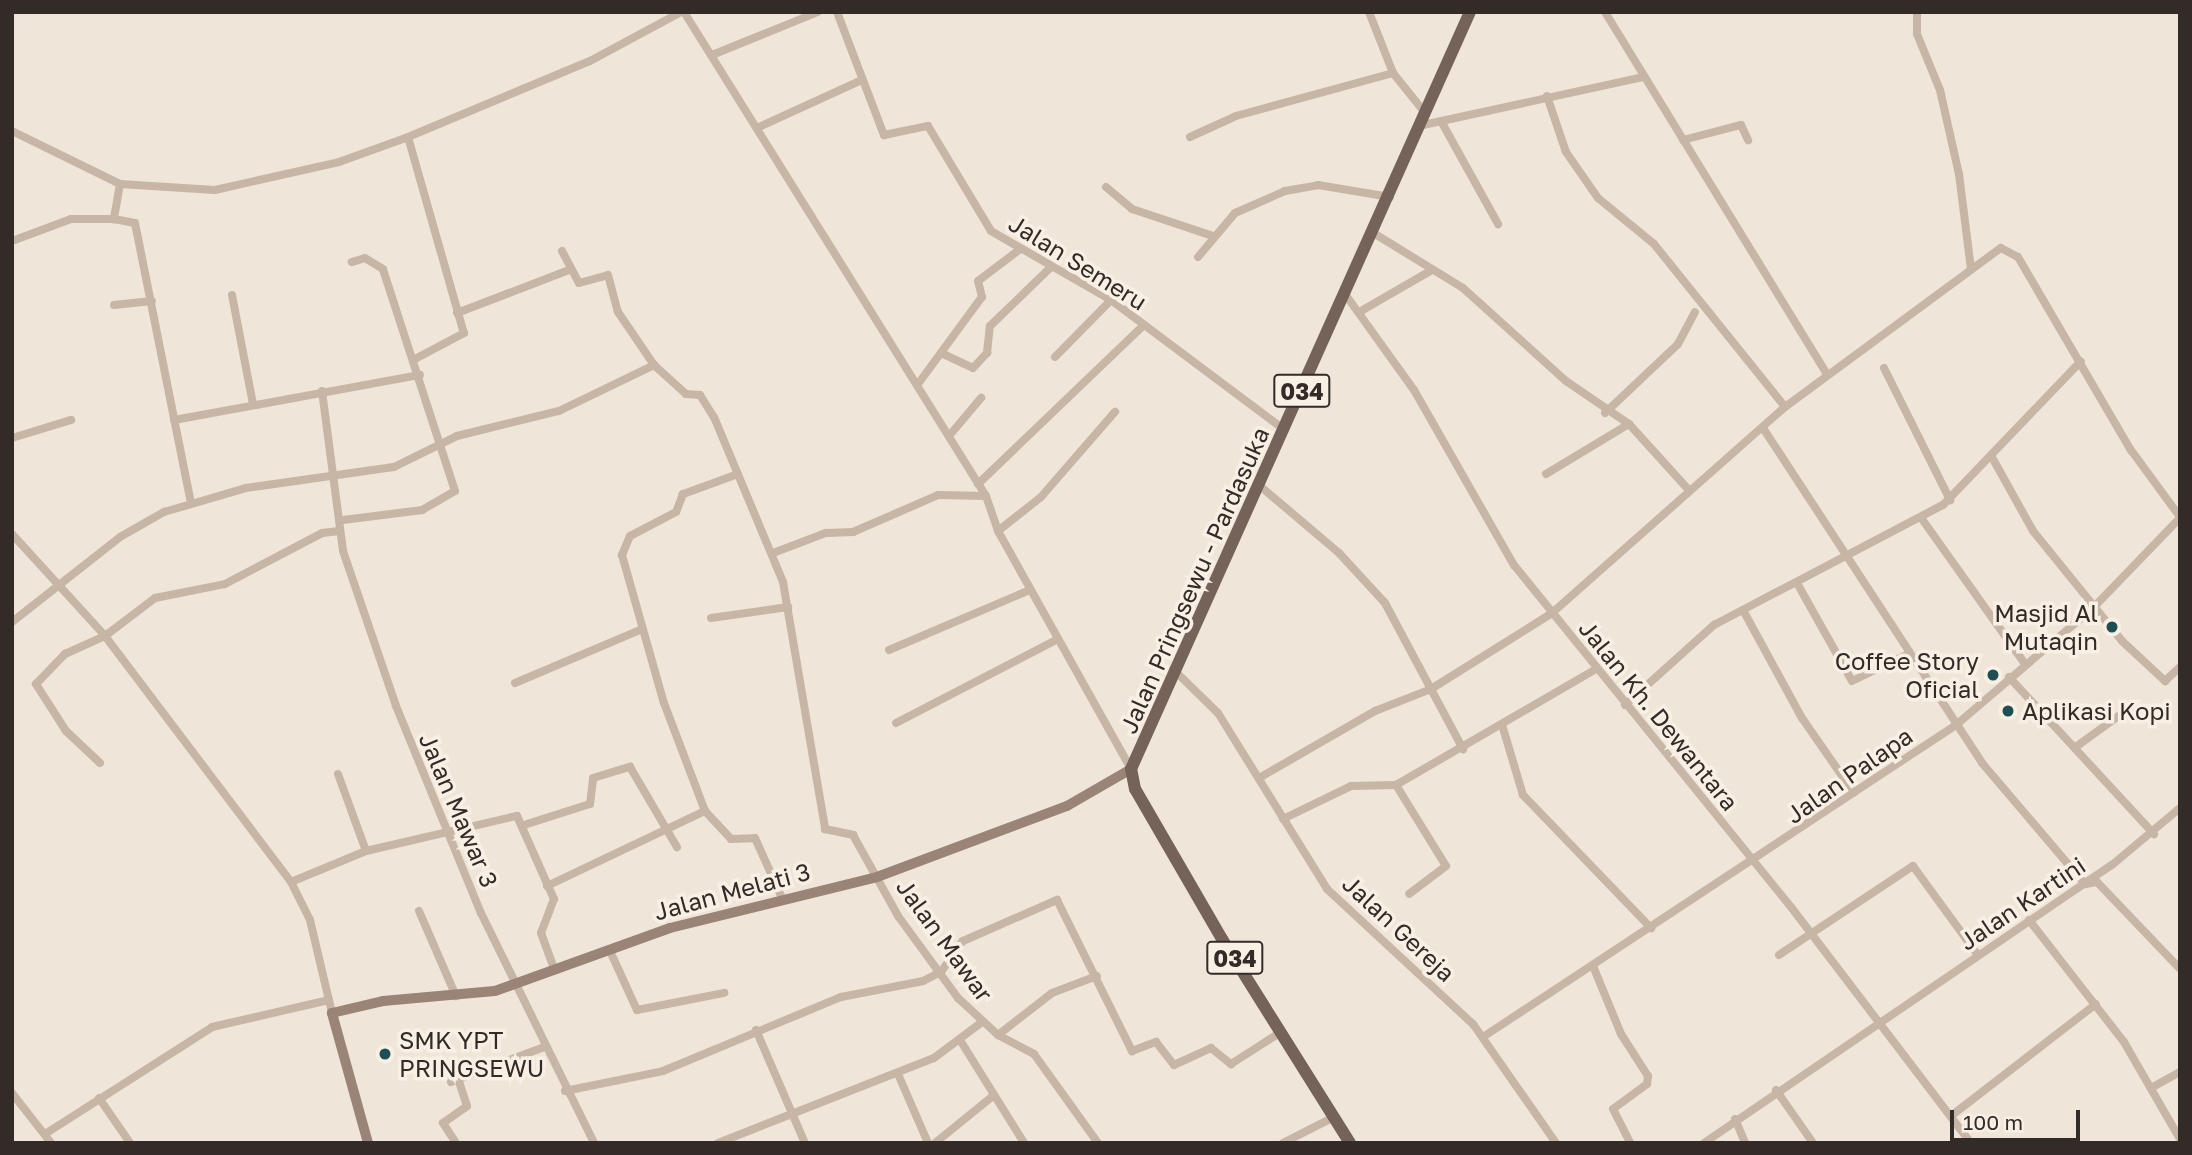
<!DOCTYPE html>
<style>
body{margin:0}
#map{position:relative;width:2192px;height:1155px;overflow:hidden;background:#f0e5d9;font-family:"Golos Text",sans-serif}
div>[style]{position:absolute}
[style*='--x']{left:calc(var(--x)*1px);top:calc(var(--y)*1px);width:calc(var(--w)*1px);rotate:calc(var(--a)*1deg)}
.street>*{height:8px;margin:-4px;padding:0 4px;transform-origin:4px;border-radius:4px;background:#c7b5a6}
.secondary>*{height:10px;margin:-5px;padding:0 5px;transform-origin:5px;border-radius:5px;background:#9a8478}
.primary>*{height:12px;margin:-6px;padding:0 6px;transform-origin:6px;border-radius:6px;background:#756258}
.dots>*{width:19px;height:19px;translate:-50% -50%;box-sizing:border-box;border:4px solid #f8efe5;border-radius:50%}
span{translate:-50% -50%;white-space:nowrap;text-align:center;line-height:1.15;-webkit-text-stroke:7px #f8efe5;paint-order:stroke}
.shield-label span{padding:2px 5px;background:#f8efe5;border:2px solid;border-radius:5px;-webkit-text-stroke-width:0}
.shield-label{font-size:23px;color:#332b27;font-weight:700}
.street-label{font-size:24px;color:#332b27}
.poi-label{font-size:24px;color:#332b27}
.right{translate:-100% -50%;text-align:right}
.left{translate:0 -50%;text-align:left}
.frame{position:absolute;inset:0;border:14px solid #332b27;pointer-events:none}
.scale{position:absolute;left:1950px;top:1110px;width:130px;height:32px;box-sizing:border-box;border:4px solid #332b27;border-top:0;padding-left:9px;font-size:21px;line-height:24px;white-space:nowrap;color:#332b27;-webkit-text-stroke:5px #f8efe5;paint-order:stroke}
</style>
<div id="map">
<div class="street">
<i style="--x:684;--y:12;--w:570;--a:58.04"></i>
<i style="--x:986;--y:496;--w:37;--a:71"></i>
<i style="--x:998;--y:531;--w:273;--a:60.8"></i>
<i style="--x:837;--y:12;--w:132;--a:69.1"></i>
<i style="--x:884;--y:135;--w:45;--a:-11.6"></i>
<i style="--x:928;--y:126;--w:122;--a:59"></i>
<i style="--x:991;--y:231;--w:138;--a:29.9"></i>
<i style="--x:1111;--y:300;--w:217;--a:36.8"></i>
<i style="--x:1369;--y:12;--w:66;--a:68.5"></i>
<i style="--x:1393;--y:73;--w:53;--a:51.2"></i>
<i style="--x:1605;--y:12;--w:425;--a:58.5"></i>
<i style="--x:1917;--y:12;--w:22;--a:90"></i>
<i style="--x:1917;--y:34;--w:61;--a:67.7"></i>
<i style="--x:1940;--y:90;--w:86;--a:77.3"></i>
<i style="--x:1959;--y:174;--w:96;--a:82.8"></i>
<i style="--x:712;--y:55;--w:114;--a:-22.1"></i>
<i style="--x:1547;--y:96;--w:59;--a:71.3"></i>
<i style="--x:1566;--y:152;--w:56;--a:55.2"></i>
<i style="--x:1598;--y:198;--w:72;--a:39.4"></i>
<i style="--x:1654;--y:244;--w:209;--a:51.2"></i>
<i style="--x:1441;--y:121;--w:118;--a:61"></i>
<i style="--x:1423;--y:125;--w:226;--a:-12.3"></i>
<i style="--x:757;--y:128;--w:115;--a:-24.6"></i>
<i style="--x:12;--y:131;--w:120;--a:26.1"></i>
<i style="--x:120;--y:184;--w:95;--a:3.6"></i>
<i style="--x:215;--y:190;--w:127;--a:-12.7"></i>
<i style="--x:339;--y:162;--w:73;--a:-19.9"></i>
<i style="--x:408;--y:137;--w:197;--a:-22.7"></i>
<i style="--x:590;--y:61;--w:103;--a:-28.3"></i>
<i style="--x:408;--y:137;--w:204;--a:74.1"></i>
<i style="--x:464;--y:333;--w:55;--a:152"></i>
<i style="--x:1190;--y:137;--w:51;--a:-24.5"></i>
<i style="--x:1236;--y:116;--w:163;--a:-15.3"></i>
<i style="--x:1683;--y:140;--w:60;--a:-14.5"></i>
<i style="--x:1741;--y:125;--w:17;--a:65"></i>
<i style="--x:120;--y:184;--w:36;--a:100"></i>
<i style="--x:114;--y:219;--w:21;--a:11"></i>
<i style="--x:135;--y:223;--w:285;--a:78.7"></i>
<i style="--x:1106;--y:187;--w:34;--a:40"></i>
<i style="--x:1132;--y:209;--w:85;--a:18.4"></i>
<i style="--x:1375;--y:234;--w:103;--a:31.5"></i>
<i style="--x:1463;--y:288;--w:139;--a:42.1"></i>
<i style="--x:1566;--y:381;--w:76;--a:34.3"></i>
<i style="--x:1629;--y:424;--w:88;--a:47.8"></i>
<i style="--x:12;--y:241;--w:63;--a:-20.4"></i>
<i style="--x:71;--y:219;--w:43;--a:0"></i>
<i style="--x:562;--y:251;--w:36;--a:62"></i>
<i style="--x:579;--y:283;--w:30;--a:-15"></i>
<i style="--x:608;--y:275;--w:38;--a:75"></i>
<i style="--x:618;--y:312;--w:64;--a:55.8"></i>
<i style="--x:654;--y:365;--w:43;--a:42.2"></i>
<i style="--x:686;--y:394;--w:14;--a:4"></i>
<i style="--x:700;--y:395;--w:26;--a:58"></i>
<i style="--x:714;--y:417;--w:179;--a:67.3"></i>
<i style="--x:783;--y:582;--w:251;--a:80.3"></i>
<i style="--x:825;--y:829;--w:29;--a:12"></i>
<i style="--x:853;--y:835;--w:93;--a:60.9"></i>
<i style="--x:898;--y:916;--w:102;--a:53.8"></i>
<i style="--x:958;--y:998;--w:54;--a:42.8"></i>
<i style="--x:998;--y:1035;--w:41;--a:27.8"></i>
<i style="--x:1034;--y:1054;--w:110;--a:54.3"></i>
<i style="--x:1198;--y:257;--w:57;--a:-49.9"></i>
<i style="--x:1235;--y:213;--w:55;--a:-23.7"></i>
<i style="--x:1285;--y:191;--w:34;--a:-10"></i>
<i style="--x:1318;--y:185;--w:73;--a:9.5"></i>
<i style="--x:1345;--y:294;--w:118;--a:54.3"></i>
<i style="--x:1414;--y:390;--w:202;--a:60.3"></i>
<i style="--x:1514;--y:565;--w:440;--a:51"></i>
<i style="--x:1791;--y:907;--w:297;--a:52.7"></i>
<i style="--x:232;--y:295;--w:111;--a:79.1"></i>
<i style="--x:114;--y:305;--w:38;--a:-6"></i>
<i style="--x:1361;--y:311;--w:82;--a:-30"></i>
<i style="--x:457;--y:313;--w:120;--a:-21"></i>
<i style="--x:941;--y:353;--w:35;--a:25"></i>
<i style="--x:973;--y:368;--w:21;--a:-47"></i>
<i style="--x:987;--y:353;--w:27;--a:-84"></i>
<i style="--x:990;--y:326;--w:85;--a:-44"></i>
<i style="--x:1055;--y:357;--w:80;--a:-45.5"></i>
<i style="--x:1884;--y:368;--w:148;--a:63.4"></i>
<i style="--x:918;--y:384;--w:108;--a:-53.7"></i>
<i style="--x:982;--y:297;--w:16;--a:-104"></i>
<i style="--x:978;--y:281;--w:51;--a:-37.1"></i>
<i style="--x:322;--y:391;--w:161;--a:82.5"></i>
<i style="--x:343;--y:551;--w:164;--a:71.1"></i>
<i style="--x:396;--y:706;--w:224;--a:67.7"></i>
<i style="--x:481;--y:913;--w:256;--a:63.8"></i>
<i style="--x:1605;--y:413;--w:100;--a:-43.4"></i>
<i style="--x:1678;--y:344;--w:36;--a:-62"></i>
<i style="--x:174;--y:420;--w:250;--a:-10.4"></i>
<i style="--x:1763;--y:428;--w:400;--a:56.8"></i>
<i style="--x:1982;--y:763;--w:159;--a:49.6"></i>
<i style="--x:2085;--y:884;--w:12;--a:-9"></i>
<i style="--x:2097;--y:882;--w:120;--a:46.3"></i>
<i style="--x:949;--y:436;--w:50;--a:-49.9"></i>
<i style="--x:12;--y:438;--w:62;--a:-17"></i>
<i style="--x:1993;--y:459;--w:82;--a:60.9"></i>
<i style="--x:2033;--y:531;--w:141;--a:51"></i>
<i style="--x:2122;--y:641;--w:59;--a:42.9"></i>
<i style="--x:2165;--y:681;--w:21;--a:-43"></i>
<i style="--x:738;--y:474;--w:59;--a:160"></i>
<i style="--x:683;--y:494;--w:19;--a:111"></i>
<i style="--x:676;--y:512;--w:52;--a:152.4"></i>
<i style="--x:630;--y:536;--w:21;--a:113"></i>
<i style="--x:622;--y:555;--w:154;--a:74.2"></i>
<i style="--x:664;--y:703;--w:116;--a:69.2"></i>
<i style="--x:705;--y:811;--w:38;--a:47"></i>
<i style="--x:731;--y:839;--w:24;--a:-2"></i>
<i style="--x:755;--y:838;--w:66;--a:65.8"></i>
<i style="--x:1546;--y:474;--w:97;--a:-31.1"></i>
<i style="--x:978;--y:484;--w:230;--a:-43.8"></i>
<i style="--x:1260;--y:486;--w:104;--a:40.3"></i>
<i style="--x:1339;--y:553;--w:68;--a:47.4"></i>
<i style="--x:1385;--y:603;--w:166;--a:61.9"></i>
<i style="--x:1922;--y:519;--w:178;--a:54.6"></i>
<i style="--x:343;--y:520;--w:80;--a:-7.2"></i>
<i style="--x:422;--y:510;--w:38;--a:-30"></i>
<i style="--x:455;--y:491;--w:233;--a:-108"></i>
<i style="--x:383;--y:269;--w:21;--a:-149"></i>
<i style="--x:365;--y:258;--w:14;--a:163"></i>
<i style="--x:998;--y:531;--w:55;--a:-38.3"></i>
<i style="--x:1041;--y:497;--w:113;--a:-49"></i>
<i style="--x:12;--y:534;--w:138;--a:47.6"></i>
<i style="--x:105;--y:636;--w:308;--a:52.9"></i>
<i style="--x:291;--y:882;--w:42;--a:63.4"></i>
<i style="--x:310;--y:920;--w:96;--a:76.7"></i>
<i style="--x:773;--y:553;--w:57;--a:-20.7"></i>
<i style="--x:826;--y:533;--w:27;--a:-2"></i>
<i style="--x:853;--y:532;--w:93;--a:-23.5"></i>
<i style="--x:938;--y:495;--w:48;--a:1.2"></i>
<i style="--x:1797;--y:583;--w:112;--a:60.7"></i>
<i style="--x:1852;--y:681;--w:60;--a:-25.7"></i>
<i style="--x:1743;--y:610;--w:123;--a:61.4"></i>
<i style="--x:1802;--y:718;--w:91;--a:55.3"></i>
<i style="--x:711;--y:618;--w:78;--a:-8.1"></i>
<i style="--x:12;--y:622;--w:137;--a:-38.2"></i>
<i style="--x:120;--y:537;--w:51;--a:-29.6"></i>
<i style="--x:164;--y:512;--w:85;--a:-16.3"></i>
<i style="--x:246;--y:488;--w:149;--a:-8.1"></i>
<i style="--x:394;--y:467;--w:70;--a:-26.2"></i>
<i style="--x:457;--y:436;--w:105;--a:-13.8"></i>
<i style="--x:559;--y:411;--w:106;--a:-25.8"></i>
<i style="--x:889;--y:650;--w:153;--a:-23.1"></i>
<i style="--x:1173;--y:669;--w:63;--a:44.4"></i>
<i style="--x:1218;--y:713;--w:207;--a:58.2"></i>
<i style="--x:1327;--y:889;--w:199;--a:42.8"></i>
<i style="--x:1473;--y:1024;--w:145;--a:55.1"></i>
<i style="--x:2009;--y:677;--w:214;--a:47.3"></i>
<i style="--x:515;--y:683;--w:138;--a:-23"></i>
<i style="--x:1625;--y:705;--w:120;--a:-42"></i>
<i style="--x:1714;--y:625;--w:259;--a:-27.7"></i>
<i style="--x:1943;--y:505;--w:199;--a:-46.2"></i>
<i style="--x:896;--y:723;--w:182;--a:-27.4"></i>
<i style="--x:1503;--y:728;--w:70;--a:73.4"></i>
<i style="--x:1523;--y:795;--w:185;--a:46.1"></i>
<i style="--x:2077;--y:746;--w:67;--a:-35.8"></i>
<i style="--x:100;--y:763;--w:47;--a:-136.7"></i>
<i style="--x:66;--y:731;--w:56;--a:-122.6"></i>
<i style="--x:36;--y:684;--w:42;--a:-46"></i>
<i style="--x:65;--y:654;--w:44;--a:-24.2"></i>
<i style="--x:105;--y:636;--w:63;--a:-37.2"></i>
<i style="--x:155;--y:598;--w:71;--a:-11.3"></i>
<i style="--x:225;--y:584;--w:110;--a:-27.7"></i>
<i style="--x:322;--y:533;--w:17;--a:-7"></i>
<i style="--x:338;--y:774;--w:82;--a:70"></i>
<i style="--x:1259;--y:778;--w:134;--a:-30"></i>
<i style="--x:1375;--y:711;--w:60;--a:-21.4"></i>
<i style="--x:1431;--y:689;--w:143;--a:-32.1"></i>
<i style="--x:1552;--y:613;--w:311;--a:-41.5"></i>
<i style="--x:1785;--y:407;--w:268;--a:-36.4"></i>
<i style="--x:2001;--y:248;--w:19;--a:28"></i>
<i style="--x:2018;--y:257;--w:224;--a:59.7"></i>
<i style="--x:2131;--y:450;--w:83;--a:53.8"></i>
<i style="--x:1396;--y:785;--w:95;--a:58.3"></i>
<i style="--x:1446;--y:866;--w:46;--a:142.9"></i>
<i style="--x:1283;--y:819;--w:76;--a:-25.9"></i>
<i style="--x:1351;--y:786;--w:45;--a:-1.3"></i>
<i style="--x:1396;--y:785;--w:231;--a:-30.1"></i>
<i style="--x:524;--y:825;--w:69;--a:-17.7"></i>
<i style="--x:590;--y:804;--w:26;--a:-83"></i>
<i style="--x:593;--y:778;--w:39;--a:-17"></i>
<i style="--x:630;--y:767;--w:93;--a:59.6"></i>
<i style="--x:291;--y:882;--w:81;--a:-22.5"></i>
<i style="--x:366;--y:851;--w:155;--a:-13.1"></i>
<i style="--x:517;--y:816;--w:91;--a:66"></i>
<i style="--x:554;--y:899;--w:36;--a:111"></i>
<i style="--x:541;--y:933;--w:40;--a:69.8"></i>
<i style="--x:547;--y:886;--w:175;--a:-25.4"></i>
<i style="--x:419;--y:911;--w:93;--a:66.5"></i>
<i style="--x:2029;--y:920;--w:155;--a:52.1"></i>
<i style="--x:2124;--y:1042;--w:112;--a:60"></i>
<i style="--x:610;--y:951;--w:65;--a:65.4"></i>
<i style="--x:637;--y:1010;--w:89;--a:-11.1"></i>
<i style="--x:1779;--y:955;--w:161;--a:-33.6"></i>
<i style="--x:1913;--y:866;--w:110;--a:53.9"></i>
<i style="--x:1593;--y:966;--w:74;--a:67.6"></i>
<i style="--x:1621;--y:1034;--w:50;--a:57.3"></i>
<i style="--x:1648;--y:1076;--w:8;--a:97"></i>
<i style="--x:1647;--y:1084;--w:42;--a:143.7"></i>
<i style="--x:1613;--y:1109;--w:38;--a:63"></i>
<i style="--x:756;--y:1030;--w:123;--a:66.6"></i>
<i style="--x:998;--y:1035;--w:68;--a:-37.9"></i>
<i style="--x:1052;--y:993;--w:48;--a:-20.7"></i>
<i style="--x:1483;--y:1037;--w:567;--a:-33.41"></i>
<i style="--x:1956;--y:725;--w:182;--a:-40.5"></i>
<i style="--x:2094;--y:607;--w:124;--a:-46"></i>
<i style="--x:960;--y:1040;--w:121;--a:58.1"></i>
<i style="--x:898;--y:1074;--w:75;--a:66.5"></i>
<i style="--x:451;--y:1082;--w:99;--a:-20.6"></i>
<i style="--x:2151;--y:1088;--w:33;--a:-29"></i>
<i style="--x:1776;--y:1090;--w:65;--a:55.1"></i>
<i style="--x:565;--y:1091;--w:100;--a:-11.5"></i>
<i style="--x:663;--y:1071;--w:193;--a:-22.6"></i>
<i style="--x:841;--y:997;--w:84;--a:-11"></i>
<i style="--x:923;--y:981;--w:20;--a:-27"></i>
<i style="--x:941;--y:972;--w:38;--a:-55"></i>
<i style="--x:963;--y:941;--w:103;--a:-23.6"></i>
<i style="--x:1057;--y:900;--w:169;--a:63.6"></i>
<i style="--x:1132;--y:1051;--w:26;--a:-21"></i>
<i style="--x:1156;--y:1042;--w:29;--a:52"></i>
<i style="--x:1174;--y:1065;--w:41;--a:-24.7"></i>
<i style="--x:1211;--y:1048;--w:26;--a:39"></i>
<i style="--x:1231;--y:1064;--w:59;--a:-32.6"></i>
<i style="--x:12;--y:1093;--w:63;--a:52"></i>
<i style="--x:99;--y:1098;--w:55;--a:55.4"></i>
<i style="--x:1951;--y:1116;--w:183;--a:-37.7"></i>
<i style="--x:1735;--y:1119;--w:26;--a:67"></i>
<i style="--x:45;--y:1134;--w:198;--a:-32.6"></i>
<i style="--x:212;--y:1027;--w:120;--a:-13"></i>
<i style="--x:456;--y:1143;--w:24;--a:-123"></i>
<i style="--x:443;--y:1123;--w:29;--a:-35"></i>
<i style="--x:467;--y:1106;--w:25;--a:-108"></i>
<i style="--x:718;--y:1143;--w:232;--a:-21.5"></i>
<i style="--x:934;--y:1058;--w:60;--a:-36.9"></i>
<i style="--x:935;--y:1143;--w:76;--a:-39.1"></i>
<i style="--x:1283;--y:1143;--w:57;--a:-27"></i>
<i style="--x:1704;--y:1143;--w:494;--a:-34.3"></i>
<i style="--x:2112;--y:865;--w:89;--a:-40"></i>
</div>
<div class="secondary">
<i style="--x:368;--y:1143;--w:135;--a:-105.5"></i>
<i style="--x:332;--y:1013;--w:52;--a:-13.2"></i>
<i style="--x:383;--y:1001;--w:112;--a:-5.1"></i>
<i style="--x:495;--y:991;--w:186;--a:-19.8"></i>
<i style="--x:670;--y:928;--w:213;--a:-13.8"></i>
<i style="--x:877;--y:877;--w:203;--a:-20.5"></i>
<i style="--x:1067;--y:806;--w:74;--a:-30"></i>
</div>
<div class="primary">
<i style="--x:1350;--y:1143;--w:241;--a:-122.1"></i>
<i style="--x:1222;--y:939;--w:173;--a:-120.1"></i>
<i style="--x:1135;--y:789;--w:20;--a:-101"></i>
<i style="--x:1131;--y:769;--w:829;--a:-65.88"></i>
</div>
<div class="dots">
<i style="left:2112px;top:627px;background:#1f4f52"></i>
<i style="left:1993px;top:675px;background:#1f4f52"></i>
<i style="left:2008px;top:711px;background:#1f4f52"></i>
<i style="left:385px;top:1054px;background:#1f4f52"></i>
</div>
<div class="shield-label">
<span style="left:1302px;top:391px">034</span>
<span style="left:1235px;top:958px">034</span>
</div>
<div class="street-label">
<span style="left:1078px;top:262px;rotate:32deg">Jalan Semeru</span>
<span style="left:1194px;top:580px;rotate:-66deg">Jalan Pringsewu - Pardasuka</span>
<span style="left:1659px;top:715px;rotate:51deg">Jalan Kh. Dewantara</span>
<span style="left:1849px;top:775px;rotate:-35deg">Jalan Palapa</span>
<span style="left:459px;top:810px;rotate:67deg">Jalan Mawar 3</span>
<span style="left:732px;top:891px;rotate:-15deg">Jalan Melati 3</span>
<span style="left:2022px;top:903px;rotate:-34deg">Jalan Kartini</span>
<span style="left:1399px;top:928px;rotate:43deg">Jalan Gereja</span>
<span style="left:945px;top:940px;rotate:54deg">Jalan Mawar</span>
</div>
<div class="poi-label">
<span class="right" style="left:2098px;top:627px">Masjid Al<br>Mutaqin</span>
<span class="right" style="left:1979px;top:675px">Coffee Story<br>Oficial</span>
<span class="left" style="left:2022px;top:711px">Aplikasi Kopi</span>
<span class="left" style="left:399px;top:1054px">SMK YPT<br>PRINGSEWU</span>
</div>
<div class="frame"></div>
<div class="scale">100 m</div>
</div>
